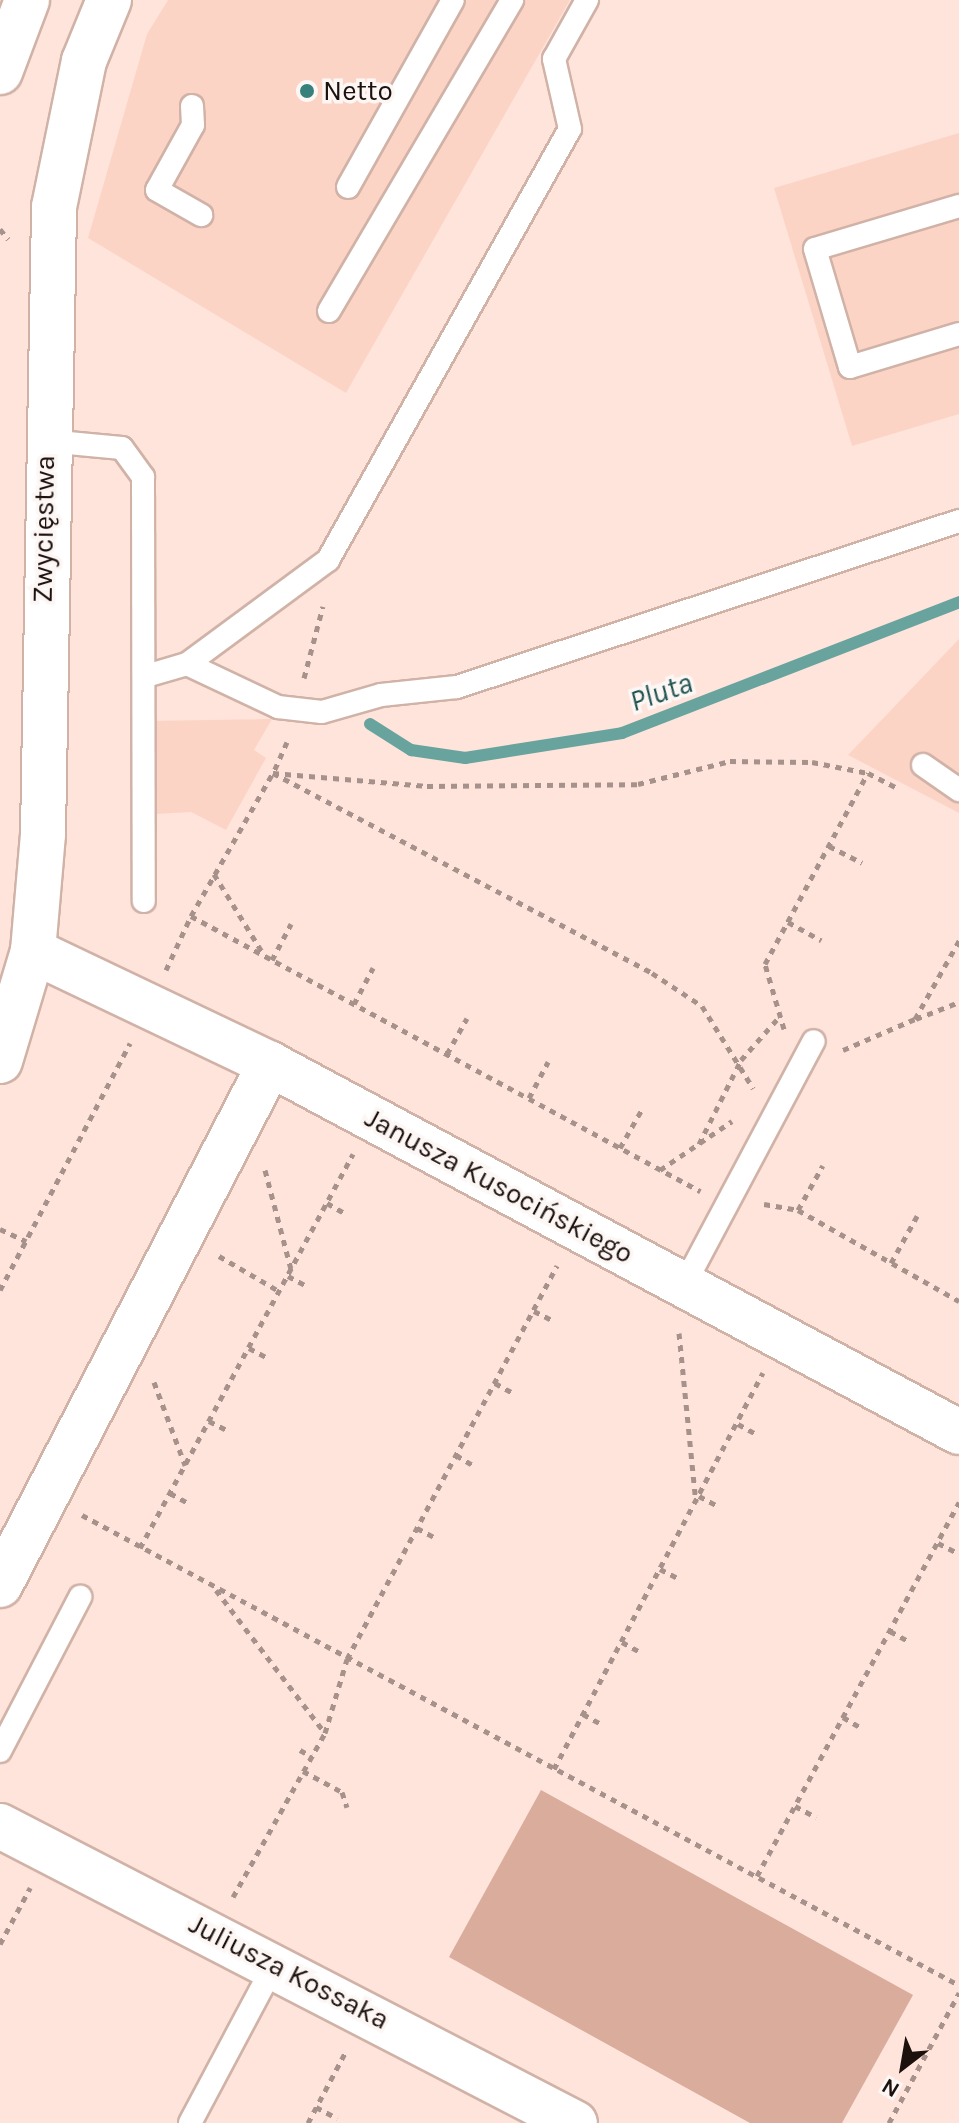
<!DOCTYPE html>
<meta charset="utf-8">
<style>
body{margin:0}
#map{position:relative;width:959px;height:2123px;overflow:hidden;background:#fee4db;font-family:Karla,sans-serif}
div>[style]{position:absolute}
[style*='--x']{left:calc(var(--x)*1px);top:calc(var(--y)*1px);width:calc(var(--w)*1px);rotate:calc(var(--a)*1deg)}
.built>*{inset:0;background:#fcd4c6}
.green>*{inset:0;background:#d9ac9c}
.stream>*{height:12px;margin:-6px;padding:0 6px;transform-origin:6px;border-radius:6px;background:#68a39e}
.path>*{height:5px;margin-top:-2.5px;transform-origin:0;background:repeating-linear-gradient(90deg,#a6928b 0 6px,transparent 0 12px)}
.roads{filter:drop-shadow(2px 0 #d0b2a7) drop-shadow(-2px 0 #d0b2a7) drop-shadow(0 2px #d0b2a7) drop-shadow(0 -2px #d0b2a7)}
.lane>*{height:22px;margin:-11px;padding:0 11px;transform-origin:11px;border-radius:11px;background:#fff}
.street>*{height:44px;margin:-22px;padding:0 22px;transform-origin:22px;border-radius:22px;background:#fff}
.secondary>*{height:44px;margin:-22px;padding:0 22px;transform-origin:22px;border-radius:22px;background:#fff}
.dots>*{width:22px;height:22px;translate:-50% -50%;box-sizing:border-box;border:4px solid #fcf6f4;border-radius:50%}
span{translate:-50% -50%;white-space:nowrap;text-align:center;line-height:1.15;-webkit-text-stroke:7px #fcf6f4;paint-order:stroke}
.poi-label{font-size:28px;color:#1c110d}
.left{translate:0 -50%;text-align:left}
.street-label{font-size:28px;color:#1c110d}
.water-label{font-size:30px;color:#1f5350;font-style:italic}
.north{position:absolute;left:863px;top:2027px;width:80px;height:80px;-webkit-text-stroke:6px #fcf6f4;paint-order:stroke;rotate:211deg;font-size:22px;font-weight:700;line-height:32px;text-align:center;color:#1c110d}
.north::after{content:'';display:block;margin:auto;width:28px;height:36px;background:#1c110d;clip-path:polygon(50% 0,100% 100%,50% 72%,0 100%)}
</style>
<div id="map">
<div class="built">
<i style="clip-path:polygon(168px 0,570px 0,346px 393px,88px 238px,147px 34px)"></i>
<i style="clip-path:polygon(959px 133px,959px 414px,852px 446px,774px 188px)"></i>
<i style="clip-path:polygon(959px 639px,959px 813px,848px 755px)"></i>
<i style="clip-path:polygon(272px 719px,254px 750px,266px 758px,226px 830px,191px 812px,157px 814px,148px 721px)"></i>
</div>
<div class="green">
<i style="clip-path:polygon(541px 1790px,913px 1995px,842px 2123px,750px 2123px,449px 1957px)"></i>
</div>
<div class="stream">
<i style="--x:370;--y:724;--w:49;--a:32.4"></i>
<i style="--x:411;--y:750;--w:55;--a:8.4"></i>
<i style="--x:465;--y:758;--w:159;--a:-9"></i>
<i style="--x:622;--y:733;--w:362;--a:-21.2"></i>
</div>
<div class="path">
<i style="--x:0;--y:229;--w:13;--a:51"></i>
<i style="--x:304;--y:678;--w:74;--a:-75.2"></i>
<i style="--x:287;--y:742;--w:34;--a:114"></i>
<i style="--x:273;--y:773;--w:155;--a:4.8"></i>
<i style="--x:427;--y:786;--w:211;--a:-0.5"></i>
<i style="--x:638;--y:784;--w:95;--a:-14"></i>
<i style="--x:730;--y:761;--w:82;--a:0.7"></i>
<i style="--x:812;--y:762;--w:57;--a:11.1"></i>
<i style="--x:829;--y:846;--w:37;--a:27"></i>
<i style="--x:214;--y:874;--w:95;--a:58.3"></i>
<i style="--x:191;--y:916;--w:165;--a:-60.2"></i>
<i style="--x:273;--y:773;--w:429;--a:27.8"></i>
<i style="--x:652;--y:973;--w:60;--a:33.4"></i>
<i style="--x:702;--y:1006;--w:97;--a:58.1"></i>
<i style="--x:788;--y:922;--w:38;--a:29"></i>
<i style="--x:272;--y:960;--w:41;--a:-62.2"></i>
<i style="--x:166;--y:970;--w:60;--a:-65.2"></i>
<i style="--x:191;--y:916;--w:579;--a:28.38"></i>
<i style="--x:354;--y:1004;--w:41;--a:-62.2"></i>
<i style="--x:916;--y:1019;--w:46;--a:-21.6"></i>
<i style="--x:784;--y:1029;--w:68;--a:-106.3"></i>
<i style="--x:765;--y:964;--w:217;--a:-61.7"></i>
<i style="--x:868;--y:773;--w:34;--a:27"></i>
<i style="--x:843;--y:1050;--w:78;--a:-23.3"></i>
<i style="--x:915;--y:1019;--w:90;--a:-60.6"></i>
<i style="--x:447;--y:1054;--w:41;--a:-60.9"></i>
<i style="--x:529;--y:1098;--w:41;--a:-62.2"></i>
<i style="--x:699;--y:1144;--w:94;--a:-63.4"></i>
<i style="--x:741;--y:1060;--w:59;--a:-48.4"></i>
<i style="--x:620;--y:1148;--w:43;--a:-60.4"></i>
<i style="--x:265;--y:1170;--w:102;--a:75.3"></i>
<i style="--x:660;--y:1170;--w:87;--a:-34.2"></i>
<i style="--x:327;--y:1203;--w:22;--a:30"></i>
<i style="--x:764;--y:1204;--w:35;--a:10"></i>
<i style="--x:798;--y:1210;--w:185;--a:29.5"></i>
<i style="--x:798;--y:1210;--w:51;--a:-60.9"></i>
<i style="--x:0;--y:1229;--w:29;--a:25"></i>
<i style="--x:219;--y:1256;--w:69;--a:30.3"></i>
<i style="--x:891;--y:1263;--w:54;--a:-61"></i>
<i style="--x:288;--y:1276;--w:21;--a:28"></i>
<i style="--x:0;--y:1290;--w:279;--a:-62.2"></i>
<i style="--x:534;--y:1311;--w:20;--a:27"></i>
<i style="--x:679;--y:1333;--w:170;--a:84.3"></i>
<i style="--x:249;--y:1348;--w:21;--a:28"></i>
<i style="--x:154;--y:1382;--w:89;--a:69.5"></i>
<i style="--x:495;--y:1383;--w:21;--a:29"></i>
<i style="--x:209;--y:1421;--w:22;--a:27"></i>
<i style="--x:738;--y:1424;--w:21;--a:29"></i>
<i style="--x:456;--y:1455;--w:21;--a:31"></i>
<i style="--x:170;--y:1493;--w:23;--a:29"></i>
<i style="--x:699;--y:1496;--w:21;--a:28"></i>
<i style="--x:82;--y:1515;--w:995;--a:28.19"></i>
<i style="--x:417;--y:1528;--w:21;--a:28"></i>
<i style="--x:938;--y:1543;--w:22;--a:27"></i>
<i style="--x:140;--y:1548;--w:448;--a:-61.6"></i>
<i style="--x:660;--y:1569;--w:22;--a:27"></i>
<i style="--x:216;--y:1590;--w:178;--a:52.7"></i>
<i style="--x:890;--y:1631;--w:23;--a:29"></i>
<i style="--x:622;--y:1642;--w:23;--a:29"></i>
<i style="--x:583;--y:1714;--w:23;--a:29"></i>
<i style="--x:843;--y:1717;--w:23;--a:31"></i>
<i style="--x:300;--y:1750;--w:13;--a:29"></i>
<i style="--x:554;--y:1769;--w:448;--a:-62.2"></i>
<i style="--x:303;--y:1771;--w:44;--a:28.3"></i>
<i style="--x:342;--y:1792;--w:16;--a:72"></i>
<i style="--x:795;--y:1806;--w:24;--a:28"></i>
<i style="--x:757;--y:1876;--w:425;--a:-61.6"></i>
<i style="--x:233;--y:1897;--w:188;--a:-60.7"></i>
<i style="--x:325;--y:1733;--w:77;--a:-73.4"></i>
<i style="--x:347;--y:1659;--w:446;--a:-61.9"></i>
<i style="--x:0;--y:1944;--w:64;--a:-61.8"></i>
<i style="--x:316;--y:2107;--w:24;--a:28"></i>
<i style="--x:308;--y:2123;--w:79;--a:-62.1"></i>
<i style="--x:889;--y:2123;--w:148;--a:-61.7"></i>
</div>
<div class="roads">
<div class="lane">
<i style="--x:192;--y:106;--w:19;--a:87"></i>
<i style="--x:193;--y:125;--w:74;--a:119"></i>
<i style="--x:157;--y:190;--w:51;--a:29.6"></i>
<i style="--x:348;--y:187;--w:214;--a:-60.7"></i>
<i style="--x:959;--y:206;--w:150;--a:163.4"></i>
<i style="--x:815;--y:249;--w:123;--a:73.5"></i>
<i style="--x:850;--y:367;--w:114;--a:-16.8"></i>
<i style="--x:329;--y:311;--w:361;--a:-59.5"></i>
<i style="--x:47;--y:441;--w:75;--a:5.3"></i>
<i style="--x:122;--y:448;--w:36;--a:54"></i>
<i style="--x:143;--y:477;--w:424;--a:89.9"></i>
<i style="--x:187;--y:664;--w:101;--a:25.3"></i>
<i style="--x:278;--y:707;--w:44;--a:6.5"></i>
<i style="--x:322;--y:712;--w:61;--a:-16.1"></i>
<i style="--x:381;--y:695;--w:76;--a:-6"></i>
<i style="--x:457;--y:687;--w:529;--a:-18.3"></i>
<i style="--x:146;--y:676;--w:43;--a:-16.3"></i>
<i style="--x:187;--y:664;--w:175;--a:-36.4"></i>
<i style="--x:328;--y:560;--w:494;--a:-60.7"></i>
<i style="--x:570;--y:129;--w:72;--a:-102.9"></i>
<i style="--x:554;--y:59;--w:68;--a:-60.8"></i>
<i style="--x:923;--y:765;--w:44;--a:34.8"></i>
<i style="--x:684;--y:1285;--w:276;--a:-62"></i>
<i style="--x:0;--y:1751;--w:174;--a:-62.5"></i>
<i style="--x:190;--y:2123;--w:181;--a:-62"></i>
</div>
<div class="street">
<i style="--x:33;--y:951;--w:263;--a:25.5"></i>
<i style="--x:270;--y:1064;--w:781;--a:28.11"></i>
<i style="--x:0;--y:1585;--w:587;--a:-62.61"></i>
<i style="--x:0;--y:1826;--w:647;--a:27.32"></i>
</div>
<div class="secondary">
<i style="--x:0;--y:72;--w:77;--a:-69.4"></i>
<i style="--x:0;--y:1061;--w:115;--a:-73.3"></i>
<i style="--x:33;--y:951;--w:117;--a:-85.1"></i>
<i style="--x:43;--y:834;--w:627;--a:-88.99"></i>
<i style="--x:54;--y:207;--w:149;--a:-78.4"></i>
<i style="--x:84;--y:61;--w:66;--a:-67.7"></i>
</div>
</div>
<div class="dots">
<i style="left:307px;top:91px;background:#38807b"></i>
</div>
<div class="poi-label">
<span class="left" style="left:323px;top:91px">Netto</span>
</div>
<div class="street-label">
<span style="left:44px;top:529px;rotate:-89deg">Zwycięstwa</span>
<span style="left:499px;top:1186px;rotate:28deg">Janusza Kusocińskiego</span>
<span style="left:289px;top:1972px;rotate:27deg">Juliusza Kossaka</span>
</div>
<div class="water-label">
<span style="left:661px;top:692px;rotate:-19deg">Pluta</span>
</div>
<div class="north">N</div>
</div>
